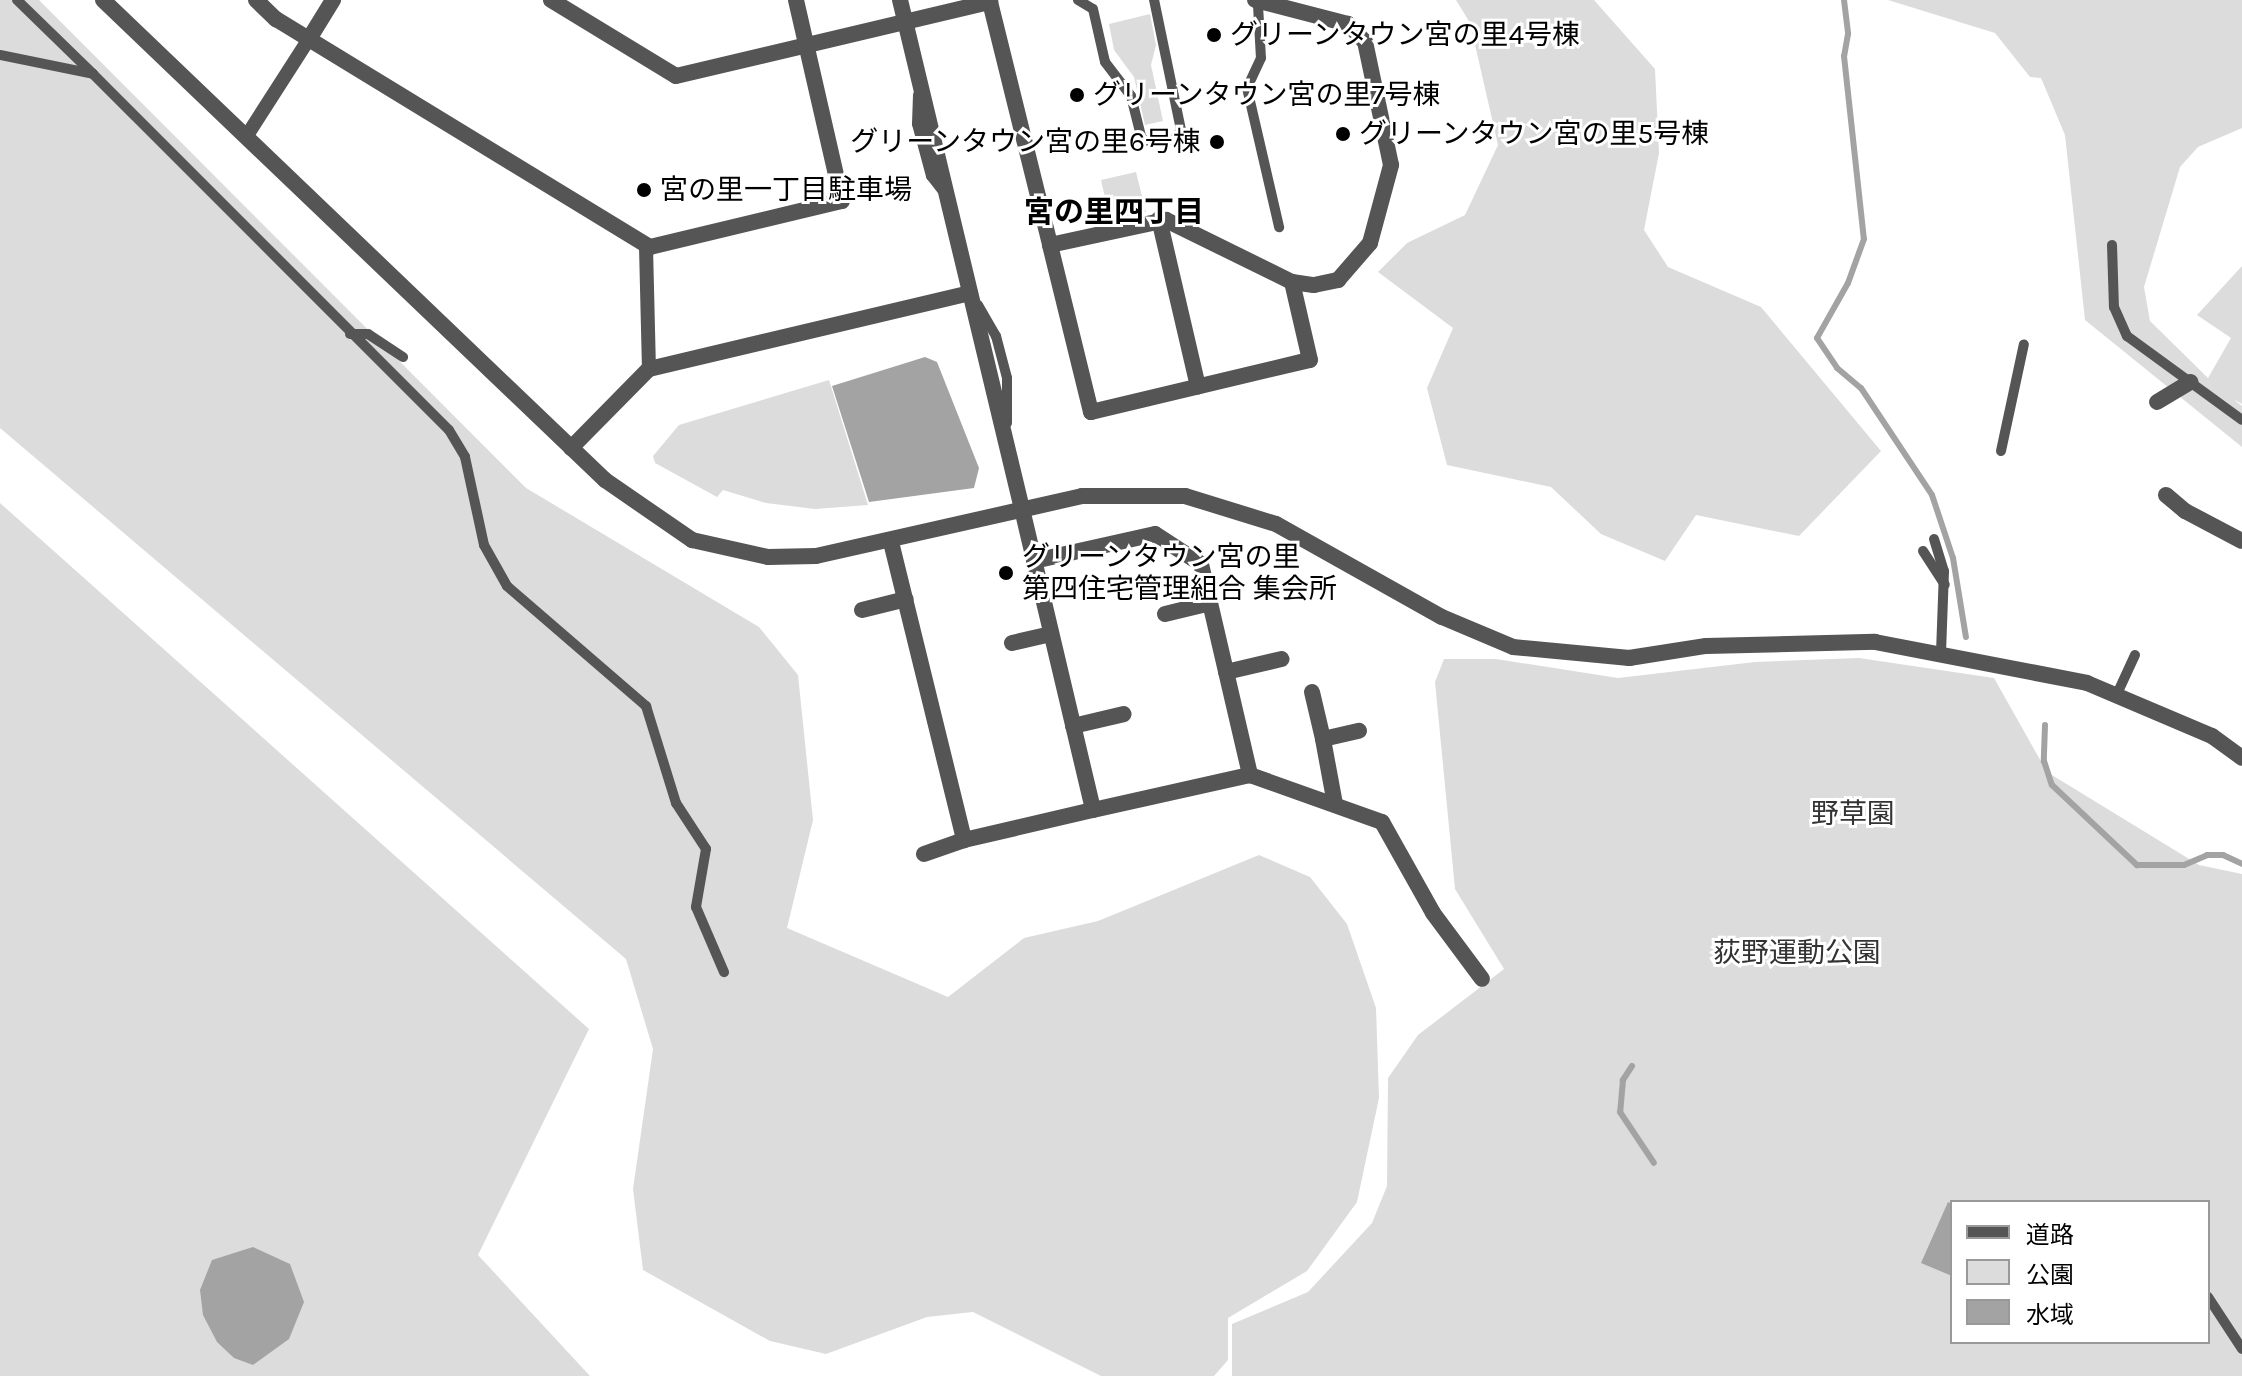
<!DOCTYPE html>
<meta charset="utf-8">
<style>
body{margin:0}
#map{position:relative;width:2242px;height:1376px;overflow:hidden;background:#fff;font-family:Karla,"Noto Sans JP",sans-serif}
div>[style]{position:absolute}
[style*='--x']{left:calc(var(--x)*1px);top:calc(var(--y)*1px);width:calc(var(--w)*1px);rotate:calc(var(--a)*1deg)}
.green>*{inset:0;background:#dcdcdc}
.water>*{inset:0;background:#a3a3a3}
.stream>*{height:6px;margin:-3px;padding:0 3px;transform-origin:3px;border-radius:3px;background:#a3a3a3}
.service>*{height:10px;margin:-5px;padding:0 5px;transform-origin:5px;border-radius:5px;background:#555}
.pedestrian>*{height:14px;margin:-7px;padding:0 7px;transform-origin:7px;border-radius:7px;background:#555}
.minor>*{height:16px;margin:-8px;padding:0 8px;transform-origin:8px;border-radius:8px;background:#555}
.tertiary>*{height:16px;margin:-8px;padding:0 8px;transform-origin:8px;border-radius:8px;background:#555}
.dots>*{width:22px;height:22px;translate:-50% -50%;box-sizing:border-box;border:4px solid #fff;border-radius:50%}
span{translate:-50% -50%;white-space:nowrap;text-align:center;line-height:1.15;-webkit-text-stroke:6px #fff;paint-order:stroke}
.poi-label{font-size:28px;color:#000}
.left{translate:0 -50%;text-align:left}
.right{translate:-100% -50%;text-align:right}
.park-label{font-size:28px;color:#333}
.neighbourhood-label{font-size:30px;color:#000;font-weight:700}
.legend{position:absolute;left:1950px;top:1200px;width:260px;height:144px;box-sizing:border-box;background:#fff;border:2px solid #999;margin:0;padding:10px 14px;list-style:none;font-size:24px;color:#000}
.legend li{display:flex;align-items:center;gap:16px;height:40px}
.legend b{width:40px;border:2px solid #999}
</style>
<div id="map">
<div class="green">
<i style="clip-path:polygon(0 0,39px 0,526px 488px,759px 627px,798px 675px,813px 820px,787px 928px,948px 997px,1024px 938px,1098px 921px,1259px 855px,1310px 877px,1347px 924px,1376px 1008px,1379px 1098px,1357px 1202px,1307px 1271px,1228px 1318px,1228px 1360px,1214px 1376px,1101px 1376px,973px 1312px,927px 1317px,826px 1354px,770px 1341px,643px 1270px,633px 1189px,653px 1049px,626px 959px,0 428px)"></i>
<i style="clip-path:polygon(1456px 0,1594px 0,1655px 69px,1659px 153px,1644px 230px,1668px 267px,1761px 307px,1881px 451px,1799px 536px,1696px 515px,1665px 561px,1601px 534px,1551px 487px,1447px 465px,1427px 388px,1453px 328px,1378px 272px,1407px 243px,1465px 215px,1498px 145px,1470px 23px)"></i>
<i style="clip-path:polygon(1888px 0,2242px 0,2242px 128px,2198px 147px,2180px 167px,2144px 287px,2150px 321px,2208px 378px,2231px 338px,2197px 315px,2242px 266px,2242px 404px,2233px 399px,2242px 406px,2242px 447px,2085px 320px,2065px 135px,2041px 78px,2030px 77px,1995px 33px)"></i>
<i style="clip-path:polygon(1150px 14px,1156px 45px,1151px 65px,1163px 121px,1145px 125px,1134px 77px,1114px 50px,1109px 24px)"></i>
<i style="clip-path:polygon(1136px 172px,1146px 212px,1110px 220px,1101px 180px)"></i>
<i style="clip-path:polygon(829px 380px,868px 505px,815px 509px,766px 503px,723px 490px,717px 497px,655px 463px,653px 456px,679px 425px)"></i>
<i style="clip-path:polygon(0 503px,589px 1029px,478px 1255px,590px 1376px,0 1376px)"></i>
<i style="clip-path:polygon(evenodd,1859px 658px,1994px 678px,2047px 772px,2199px 865px,2242px 874px,2242px 1376px,1232px 1376px,1232px 1324px,1308px 1292px,1372px 1223px,1387px 1186px,1388px 1078px,1418px 1035px,1504px 969px,1455px 889px,1435px 682px,1444px 659px,1496px 659px,1618px 678px,1755px 662px,1859px 658px,1952px 1202px,2208px 1202px,2208px 1342px,1952px 1342px,1952px 1202px)"></i>
</div>
<div class="water">
<i style="clip-path:polygon(925px 357px,937px 362px,979px 468px,974px 488px,869px 502px,832px 386px)"></i>
<i style="clip-path:polygon(1948px 1202px,1952px 1204px,1952px 1276px,1921px 1263px)"></i>
<i style="clip-path:polygon(253px 1247px,290px 1264px,304px 1302px,289px 1339px,253px 1365px,234px 1358px,217px 1342px,203px 1315px,200px 1290px,212px 1260px)"></i>
</div>
<div class="stream">
<i style="--x:1844;--y:0;--w:34;--a:83"></i>
<i style="--x:1848;--y:34;--w:22;--a:100"></i>
<i style="--x:1844;--y:56;--w:184;--a:83.8"></i>
<i style="--x:1864;--y:239;--w:47;--a:110"></i>
<i style="--x:1848;--y:283;--w:63;--a:119.4"></i>
<i style="--x:1817;--y:338;--w:36;--a:56"></i>
<i style="--x:1837;--y:368;--w:31;--a:40"></i>
<i style="--x:1861;--y:388;--w:128;--a:56.4"></i>
<i style="--x:1932;--y:495;--w:66;--a:71.6"></i>
<i style="--x:1953;--y:558;--w:80;--a:80.7"></i>
<i style="--x:2045;--y:725;--w:36;--a:92"></i>
<i style="--x:2044;--y:761;--w:25;--a:72"></i>
<i style="--x:2052;--y:785;--w:117;--a:43.3"></i>
<i style="--x:2137;--y:865;--w:47;--a:0"></i>
<i style="--x:2184;--y:865;--w:25;--a:-23"></i>
<i style="--x:2207;--y:855;--w:16;--a:0"></i>
<i style="--x:2223;--y:855;--w:21;--a:25"></i>
<i style="--x:1632;--y:1066;--w:17;--a:123"></i>
<i style="--x:1623;--y:1080;--w:32;--a:95"></i>
<i style="--x:1620;--y:1112;--w:61;--a:56.3"></i>
</div>
<div class="service">
<i style="--x:17;--y:0;--w:106;--a:44.2"></i>
<i style="--x:1078;--y:0;--w:17;--a:31"></i>
<i style="--x:1093;--y:9;--w:54;--a:77.2"></i>
<i style="--x:1105;--y:62;--w:43;--a:52.6"></i>
<i style="--x:1131;--y:96;--w:45;--a:76"></i>
<i style="--x:1142;--y:140;--w:16;--a:7"></i>
<i style="--x:1158;--y:142;--w:17;--a:-10"></i>
<i style="--x:1175;--y:139;--w:11;--a:-56"></i>
<i style="--x:1181;--y:130;--w:133;--a:-101.7"></i>
<i style="--x:1258;--y:5;--w:53;--a:86.8"></i>
<i style="--x:1261;--y:58;--w:33;--a:115"></i>
<i style="--x:1247;--y:88;--w:143;--a:77"></i>
<i style="--x:0;--y:55;--w:95;--a:11.5"></i>
<i style="--x:93;--y:74;--w:503;--a:45"></i>
<i style="--x:449;--y:430;--w:31;--a:59"></i>
<i style="--x:465;--y:457;--w:90;--a:77.8"></i>
<i style="--x:484;--y:545;--w:47;--a:60.7"></i>
<i style="--x:507;--y:586;--w:184;--a:40.8"></i>
<i style="--x:646;--y:706;--w:102;--a:72.8"></i>
<i style="--x:676;--y:803;--w:55;--a:56.9"></i>
<i style="--x:706;--y:849;--w:59;--a:99.8"></i>
<i style="--x:696;--y:907;--w:71;--a:66.7"></i>
<i style="--x:918;--y:95;--w:29;--a:92"></i>
<i style="--x:917;--y:124;--w:54;--a:74.9"></i>
<i style="--x:931;--y:176;--w:18;--a:52"></i>
<i style="--x:2112;--y:245;--w:62;--a:88.2"></i>
<i style="--x:2114;--y:307;--w:32;--a:66"></i>
<i style="--x:2127;--y:336;--w:142;--a:36.1"></i>
<i style="--x:978;--y:305;--w:36;--a:60"></i>
<i style="--x:996;--y:336;--w:43;--a:75.3"></i>
<i style="--x:1007;--y:378;--w:45;--a:90"></i>
<i style="--x:350;--y:334;--w:18;--a:0"></i>
<i style="--x:368;--y:334;--w:42;--a:33.3"></i>
<i style="--x:2001;--y:451;--w:109;--a:-77.9"></i>
<i style="--x:1934;--y:539;--w:34;--a:73"></i>
<i style="--x:1944;--y:571;--w:82;--a:92.1"></i>
<i style="--x:1923;--y:551;--w:40;--a:57.1"></i>
<i style="--x:2117;--y:694;--w:43;--a:-65.2"></i>
<i style="--x:2208;--y:1297;--w:62;--a:56.8"></i>
</div>
<div class="pedestrian">
<i style="--x:246;--y:137;--w:117;--a:-57.3"></i>
<i style="--x:646;--y:247;--w:122;--a:88.6"></i>
</div>
<div class="minor">
<i style="--x:256;--y:0;--w:28;--a:44"></i>
<i style="--x:276;--y:19;--w:438;--a:31.4"></i>
<i style="--x:650;--y:247;--w:197;--a:-13.5"></i>
<i style="--x:842;--y:201;--w:206;--a:-102.9"></i>
<i style="--x:551;--y:0;--w:146;--a:31.3"></i>
<i style="--x:676;--y:76;--w:323;--a:-13.3"></i>
<i style="--x:990;--y:2;--w:250;--a:76.1"></i>
<i style="--x:1050;--y:245;--w:119;--a:-12.2"></i>
<i style="--x:1166;--y:220;--w:140;--a:26.2"></i>
<i style="--x:1292;--y:282;--w:22;--a:8"></i>
<i style="--x:1314;--y:285;--w:25;--a:-12"></i>
<i style="--x:1338;--y:280;--w:49;--a:-49.1"></i>
<i style="--x:1370;--y:243;--w:81;--a:-74.9"></i>
<i style="--x:1391;--y:165;--w:126;--a:-101.9"></i>
<i style="--x:1365;--y:42;--w:25;--a:-133"></i>
<i style="--x:1348;--y:24;--w:96;--a:-165.5"></i>
<i style="--x:309;--y:39;--w:46;--a:-58.4"></i>
<i style="--x:1159;--y:219;--w:172;--a:76.9"></i>
<i style="--x:1050;--y:245;--w:172;--a:76.2"></i>
<i style="--x:1091;--y:412;--w:225;--a:-13.4"></i>
<i style="--x:1310;--y:360;--w:80;--a:-103"></i>
<i style="--x:2157;--y:402;--w:39;--a:-31"></i>
<i style="--x:571;--y:448;--w:111;--a:-45.4"></i>
<i style="--x:649;--y:369;--w:330;--a:-13.3"></i>
<i style="--x:2166;--y:495;--w:25;--a:40"></i>
<i style="--x:2185;--y:511;--w:64;--a:27.8"></i>
<i style="--x:1022;--y:509;--w:309;--a:76.7"></i>
<i style="--x:1093;--y:810;--w:161;--a:-12.6"></i>
<i style="--x:1250;--y:775;--w:140;--a:19.6"></i>
<i style="--x:1382;--y:822;--w:104;--a:60.7"></i>
<i style="--x:1433;--y:913;--w:82;--a:53.4"></i>
<i style="--x:891;--y:542;--w:307;--a:76.2"></i>
<i style="--x:964;--y:840;--w:132;--a:-13.1"></i>
<i style="--x:1034;--y:561;--w:124;--a:-12.6"></i>
<i style="--x:1155;--y:534;--w:55;--a:33.1"></i>
<i style="--x:1201;--y:564;--w:217;--a:76.9"></i>
<i style="--x:862;--y:610;--w:45;--a:-14"></i>
<i style="--x:1165;--y:614;--w:46;--a:-13.7"></i>
<i style="--x:1012;--y:643;--w:40;--a:-13"></i>
<i style="--x:1226;--y:672;--w:57;--a:-13.1"></i>
<i style="--x:1312;--y:692;--w:48;--a:76.8"></i>
<i style="--x:1073;--y:726;--w:52;--a:-13.2"></i>
<i style="--x:1335;--y:804;--w:66;--a:-100.5"></i>
<i style="--x:1323;--y:739;--w:37;--a:-13"></i>
<i style="--x:924;--y:854;--w:42;--a:-19.3"></i>
</div>
<div class="tertiary">
<i style="--x:103;--y:0;--w:695;--a:43.72"></i>
<i style="--x:605;--y:480;--w:106;--a:34.6"></i>
<i style="--x:692;--y:540;--w:78;--a:12.6"></i>
<i style="--x:768;--y:557;--w:48;--a:-1.2"></i>
<i style="--x:816;--y:556;--w:273;--a:-12.7"></i>
<i style="--x:1082;--y:496;--w:103;--a:0"></i>
<i style="--x:1185;--y:496;--w:95;--a:17.1"></i>
<i style="--x:1276;--y:524;--w:190;--a:29.3"></i>
<i style="--x:1442;--y:617;--w:77;--a:22.9"></i>
<i style="--x:1513;--y:647;--w:117;--a:5.4"></i>
<i style="--x:1629;--y:658;--w:78;--a:-8.9"></i>
<i style="--x:1706;--y:646;--w:169;--a:-1.4"></i>
<i style="--x:1875;--y:642;--w:216;--a:10.9"></i>
<i style="--x:2087;--y:683;--w:136;--a:23"></i>
<i style="--x:2212;--y:736;--w:37;--a:36"></i>
<i style="--x:900;--y:0;--w:523;--a:76.52"></i>
</div>
<div class="dots">
<i style="left:1214px;top:35px;background:#000"></i>
<i style="left:1077px;top:95px;background:#000"></i>
<i style="left:1343px;top:134px;background:#000"></i>
<i style="left:1217px;top:142px;background:#000"></i>
<i style="left:644px;top:190px;background:#000"></i>
<i style="left:1006px;top:573px;background:#000"></i>
</div>
<div class="poi-label">
<span class="left" style="left:1230px;top:35px">グリーンタウン宮の里4号棟</span>
<span class="left" style="left:1093px;top:95px">グリーンタウン宮の里7号棟</span>
<span class="left" style="left:1359px;top:134px">グリーンタウン宮の里5号棟</span>
<span class="right" style="left:1201px;top:142px">グリーンタウン宮の里6号棟</span>
<span class="left" style="left:660px;top:190px">宮の里一丁目駐車場</span>
<span class="left" style="left:1022px;top:573px">グリーンタウン宮の里<br>第四住宅管理組合 集会所</span>
</div>
<div class="park-label">
<span style="left:1853px;top:814px">野草園</span>
<span style="left:1797px;top:953px">荻野運動公園</span>
</div>
<div class="neighbourhood-label">
<span style="left:1114px;top:212px">宮の里四丁目</span>
</div>
<ul class="legend">
<li><b style="height:10px;background:#555"></b>道路</li>
<li><b style="height:22px;background:#dcdcdc"></b>公園</li>
<li><b style="height:22px;background:#a3a3a3"></b>水域</li>
</ul>
</div>
